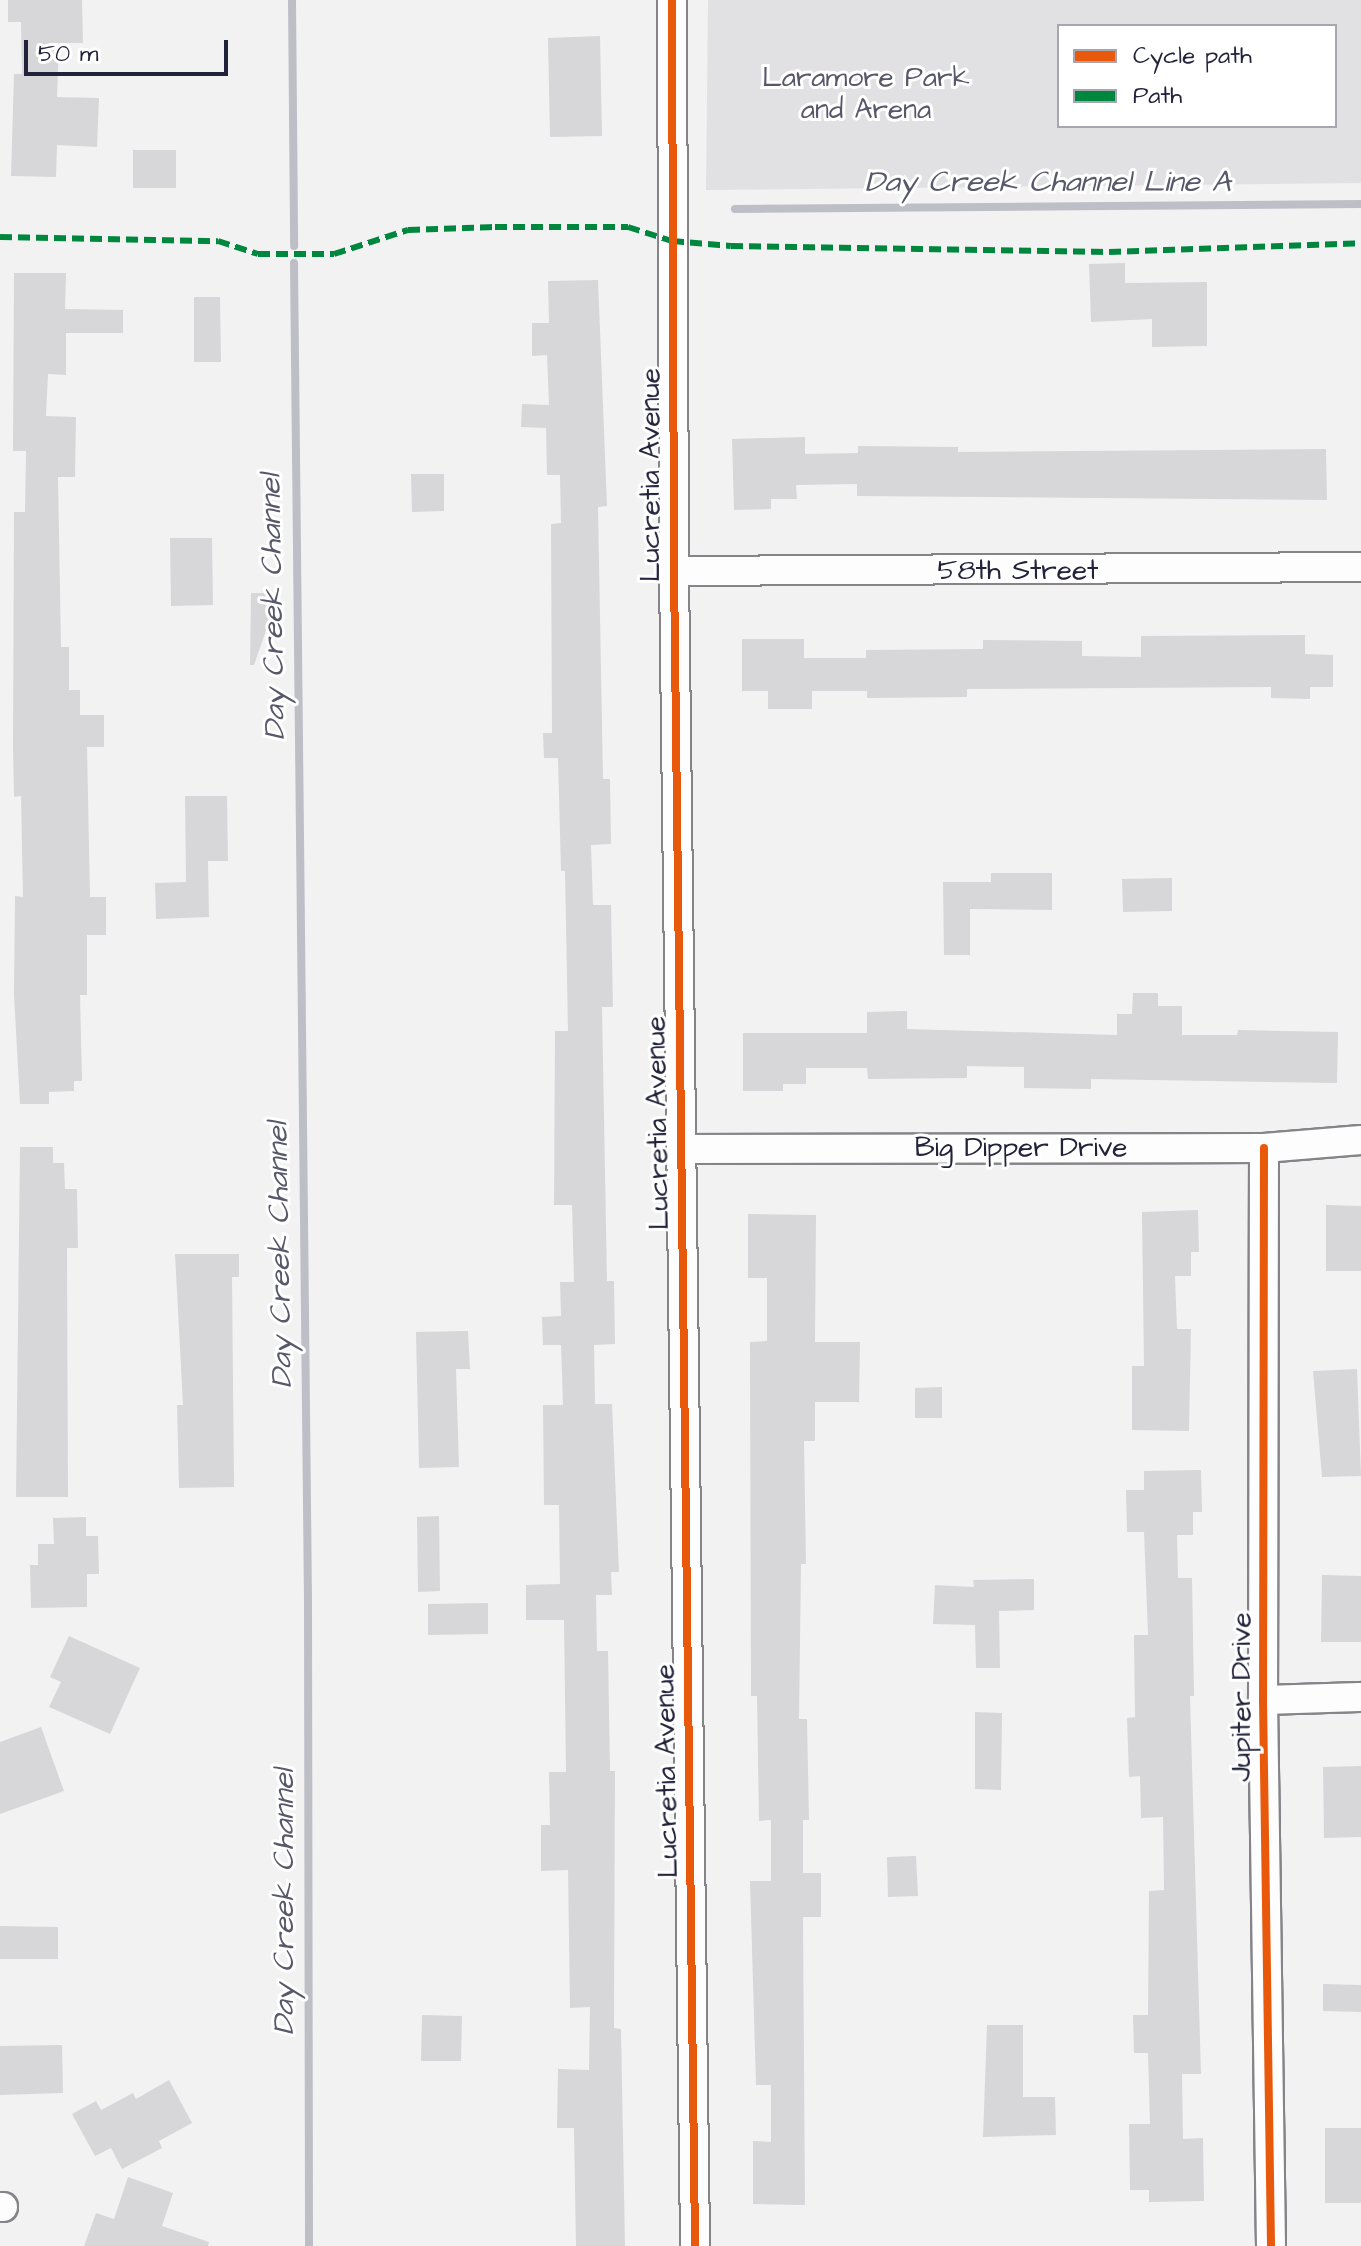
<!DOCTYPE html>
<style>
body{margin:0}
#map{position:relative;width:1361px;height:2246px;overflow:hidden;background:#f2f2f3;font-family:"Architects Daughter",sans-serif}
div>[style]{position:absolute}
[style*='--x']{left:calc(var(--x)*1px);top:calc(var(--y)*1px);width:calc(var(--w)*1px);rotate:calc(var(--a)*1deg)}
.green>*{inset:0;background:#e1e1e4}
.stream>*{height:8px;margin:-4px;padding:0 4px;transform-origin:4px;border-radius:4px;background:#bebec6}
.building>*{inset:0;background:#d7d7d9}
.roads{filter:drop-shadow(2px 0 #848489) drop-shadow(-2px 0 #848489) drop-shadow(0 2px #848489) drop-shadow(0 -2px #848489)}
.street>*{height:28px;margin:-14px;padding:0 14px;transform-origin:14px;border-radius:14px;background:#fdfdfd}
.quiet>*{height:6px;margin-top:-3px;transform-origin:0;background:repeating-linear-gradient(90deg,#00873e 0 12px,transparent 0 18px)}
.cycleway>*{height:8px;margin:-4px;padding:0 4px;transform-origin:4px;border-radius:4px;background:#e8590c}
span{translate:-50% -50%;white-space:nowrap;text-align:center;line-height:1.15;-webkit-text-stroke:6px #fff;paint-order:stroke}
.park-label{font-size:28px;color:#57576a}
.street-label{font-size:28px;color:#22223b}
.water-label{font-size:30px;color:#58586b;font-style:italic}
.legend{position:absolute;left:1057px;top:24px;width:280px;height:104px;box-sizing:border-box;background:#fff;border:2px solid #a7a7b1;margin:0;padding:10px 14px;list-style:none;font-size:24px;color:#22223b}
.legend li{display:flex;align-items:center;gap:16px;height:40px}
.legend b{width:40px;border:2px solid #a7a7b1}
.scale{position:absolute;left:24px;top:40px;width:204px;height:36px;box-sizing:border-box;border:4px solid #22223b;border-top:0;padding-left:10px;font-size:24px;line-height:28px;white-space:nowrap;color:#22223b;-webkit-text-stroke:6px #fff;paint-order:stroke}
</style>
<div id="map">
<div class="green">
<i style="clip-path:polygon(evenodd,708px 0,1361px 0,1361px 183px,706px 190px,708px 0,1059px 26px,1335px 26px,1335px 126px,1059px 126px,1059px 26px)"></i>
</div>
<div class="stream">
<i style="--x:292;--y:0;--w:246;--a:89.5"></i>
<i style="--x:735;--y:209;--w:626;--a:-0.46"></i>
<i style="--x:294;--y:263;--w:1341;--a:89.4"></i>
<i style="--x:308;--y:1604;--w:642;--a:89.91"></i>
</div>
<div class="building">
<i style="clip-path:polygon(8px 0,82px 0,83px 43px,59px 43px,57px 97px,99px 98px,97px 147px,57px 145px,56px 177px,11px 176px,14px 74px,22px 74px,21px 22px,8px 22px)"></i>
<i style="clip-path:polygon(600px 36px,602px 136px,550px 137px,548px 38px)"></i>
<i style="clip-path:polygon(133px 150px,176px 150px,176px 188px,133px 188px)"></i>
<i style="clip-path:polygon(1125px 263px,1125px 283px,1207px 282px,1207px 346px,1152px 347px,1152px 319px,1091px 322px,1089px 264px)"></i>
<i style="clip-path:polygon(14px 273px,66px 273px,65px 309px,123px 310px,123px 333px,66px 333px,66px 375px,48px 374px,46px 416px,76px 417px,75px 477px,58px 477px,61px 647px,69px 647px,69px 690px,80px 690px,80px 715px,104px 715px,104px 747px,87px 747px,90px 897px,106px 897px,106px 935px,87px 935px,87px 995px,80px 995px,82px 1081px,74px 1081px,74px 1091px,49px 1092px,49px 1104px,20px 1104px,14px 995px,15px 896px,23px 897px,21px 796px,14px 797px,13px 747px,14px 512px,25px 512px,26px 451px,13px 451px)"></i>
<i style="clip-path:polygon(598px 280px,607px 506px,598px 507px,603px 779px,610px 779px,611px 844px,591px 845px,593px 905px,611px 905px,613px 1007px,602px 1007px,607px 1281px,614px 1281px,615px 1344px,594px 1345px,595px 1404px,612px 1404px,619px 1572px,611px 1572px,612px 1595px,596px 1595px,597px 1651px,608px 1651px,610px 1771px,615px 1771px,614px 2028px,621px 2029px,625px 2246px,576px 2246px,574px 2128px,557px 2128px,558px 2069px,589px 2070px,590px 2007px,570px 2008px,568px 1870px,541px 1871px,541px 1825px,550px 1825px,549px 1772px,566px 1772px,564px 1620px,526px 1620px,526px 1585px,560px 1584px,559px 1505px,544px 1505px,543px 1405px,563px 1405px,561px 1345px,543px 1345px,542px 1317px,561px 1316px,560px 1282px,574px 1282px,572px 1205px,554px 1205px,555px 1031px,568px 1031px,565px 871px,561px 871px,558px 758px,544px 758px,543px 733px,552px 733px,551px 524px,561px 523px,560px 475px,547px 475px,546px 428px,521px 427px,522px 404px,549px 405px,547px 355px,532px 356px,532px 323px,549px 323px,548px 281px)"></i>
<i style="clip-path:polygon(194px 297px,220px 297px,221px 362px,194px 362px)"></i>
<i style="clip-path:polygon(805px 437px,805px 454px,858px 453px,858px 446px,958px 447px,958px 452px,1326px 449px,1327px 500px,857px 496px,857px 484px,796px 485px,797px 499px,771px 499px,771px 509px,734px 510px,732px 439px)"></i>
<i style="clip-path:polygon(411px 474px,444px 474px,444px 511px,412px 512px)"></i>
<i style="clip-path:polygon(170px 538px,212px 538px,213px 605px,171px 606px)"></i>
<i style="clip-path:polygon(251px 593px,279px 593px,254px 665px,250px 665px)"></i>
<i style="clip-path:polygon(1305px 635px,1305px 654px,1333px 655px,1333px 687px,1310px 687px,1310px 699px,1271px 698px,1271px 687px,967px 689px,967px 697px,867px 698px,867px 691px,812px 691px,812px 709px,768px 709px,768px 691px,742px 691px,742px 639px,804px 639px,804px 658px,866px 658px,866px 650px,983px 649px,983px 640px,1082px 641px,1082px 656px,1141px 657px,1141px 636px)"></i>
<i style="clip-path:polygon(185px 796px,227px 796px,228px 861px,208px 861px,209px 917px,156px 919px,155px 883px,186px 882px)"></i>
<i style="clip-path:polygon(991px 873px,1052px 873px,1052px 910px,970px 909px,970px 955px,944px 955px,943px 882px,991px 882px)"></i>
<i style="clip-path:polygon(1172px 878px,1172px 911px,1123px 912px,1122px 879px)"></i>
<i style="clip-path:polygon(1133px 993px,1158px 993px,1158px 1006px,1182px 1006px,1182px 1035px,1237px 1035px,1238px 1030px,1338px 1032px,1337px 1083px,1091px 1079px,1091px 1089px,1024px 1088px,1024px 1067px,967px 1066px,967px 1078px,868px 1079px,867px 1068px,806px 1068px,806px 1084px,783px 1084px,783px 1091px,743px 1091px,743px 1033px,867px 1033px,867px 1012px,907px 1011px,907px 1029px,1117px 1035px,1117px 1014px,1132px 1014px)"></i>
<i style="clip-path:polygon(20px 1147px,53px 1147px,53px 1163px,64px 1163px,65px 1189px,77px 1189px,78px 1248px,67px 1248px,68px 1497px,16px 1497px)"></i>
<i style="clip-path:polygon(1326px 1205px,1361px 1206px,1361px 1271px,1326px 1271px)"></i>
<i style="clip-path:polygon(1198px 1210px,1199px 1252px,1191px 1252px,1191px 1276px,1175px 1276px,1177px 1329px,1191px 1329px,1189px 1431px,1132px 1430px,1132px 1366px,1144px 1366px,1142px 1212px)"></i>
<i style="clip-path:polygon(748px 1214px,816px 1215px,815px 1342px,860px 1342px,859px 1402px,815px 1402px,815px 1441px,804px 1441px,806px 1564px,801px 1564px,799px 1719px,807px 1719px,809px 1820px,803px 1820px,803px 1873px,821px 1873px,821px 1917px,803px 1917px,805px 2205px,753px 2204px,753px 2141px,771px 2142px,771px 2085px,756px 2085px,750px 1881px,771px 1881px,771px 1820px,759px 1821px,757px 1696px,751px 1696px,750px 1342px,767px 1341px,767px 1278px,748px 1278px)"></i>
<i style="clip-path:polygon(175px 1254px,239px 1254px,239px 1277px,232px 1277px,234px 1487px,179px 1488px,177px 1405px,183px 1405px)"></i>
<i style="clip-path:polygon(468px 1331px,470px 1369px,456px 1369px,459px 1467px,419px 1468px,416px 1332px)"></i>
<i style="clip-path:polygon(1357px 1369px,1361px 1476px,1322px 1477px,1313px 1371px)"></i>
<i style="clip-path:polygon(942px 1387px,942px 1418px,915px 1418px,915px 1388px)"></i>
<i style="clip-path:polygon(1201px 1470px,1202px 1512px,1193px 1512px,1193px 1535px,1177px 1535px,1178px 1578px,1192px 1578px,1194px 1696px,1190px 1696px,1201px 2074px,1182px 2074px,1183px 2139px,1203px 2138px,1204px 2201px,1149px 2202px,1149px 2190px,1130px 2190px,1129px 2124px,1150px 2124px,1148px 2053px,1134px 2053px,1133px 2015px,1148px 2015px,1149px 1891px,1164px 1890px,1163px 1817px,1141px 1818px,1140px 1776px,1129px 1777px,1127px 1718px,1135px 1717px,1134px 1635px,1148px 1635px,1144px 1532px,1127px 1532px,1126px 1490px,1144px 1490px,1144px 1471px)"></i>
<i style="clip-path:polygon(439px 1516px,440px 1591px,418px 1592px,417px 1517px)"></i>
<i style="clip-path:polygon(86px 1517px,86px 1536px,98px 1536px,99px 1574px,87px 1574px,87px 1607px,31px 1608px,30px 1565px,38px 1565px,38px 1544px,54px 1544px,53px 1518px)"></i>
<i style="clip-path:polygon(1322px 1575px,1361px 1576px,1361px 1642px,1321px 1642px)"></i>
<i style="clip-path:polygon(1034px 1579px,1034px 1610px,999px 1611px,1000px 1668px,976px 1668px,975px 1625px,933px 1624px,935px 1585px,974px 1587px,973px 1580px)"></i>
<i style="clip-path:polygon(488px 1603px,488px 1634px,428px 1635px,428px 1604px)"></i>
<i style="clip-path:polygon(69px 1636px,140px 1668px,110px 1734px,49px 1707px,61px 1682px,50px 1677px)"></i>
<i style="clip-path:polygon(975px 1712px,1002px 1713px,1001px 1790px,975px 1789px)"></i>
<i style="clip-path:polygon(41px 1727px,64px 1791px,0 1814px,0 1742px)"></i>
<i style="clip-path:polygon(1361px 1766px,1361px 1837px,1324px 1838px,1323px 1767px)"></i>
<i style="clip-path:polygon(916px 1856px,918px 1896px,888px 1897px,887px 1857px)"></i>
<i style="clip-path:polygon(0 1926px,58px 1927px,58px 1959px,0 1959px)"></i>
<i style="clip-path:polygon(1323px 1984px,1361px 1985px,1361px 2012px,1323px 2011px)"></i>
<i style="clip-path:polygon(422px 2015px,462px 2016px,461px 2061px,421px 2061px)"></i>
<i style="clip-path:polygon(987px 2025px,1023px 2025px,1023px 2097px,1055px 2097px,1056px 2135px,983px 2137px)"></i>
<i style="clip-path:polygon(62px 2045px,63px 2093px,0 2095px,0 2046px)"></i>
<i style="clip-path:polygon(169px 2080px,192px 2123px,159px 2141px,162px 2148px,122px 2169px,111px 2148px,95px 2156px,72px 2114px,96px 2101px,101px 2110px,133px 2093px,136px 2099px)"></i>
<i style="clip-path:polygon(1325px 2128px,1361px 2128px,1361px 2203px,1325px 2203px)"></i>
<i style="clip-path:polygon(128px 2177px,173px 2193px,162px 2226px,209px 2242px,208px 2246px,84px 2246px,96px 2213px,114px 2219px)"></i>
</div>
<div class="roads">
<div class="street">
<i style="--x:672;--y:0;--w:571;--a:89.8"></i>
<i style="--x:674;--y:571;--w:1675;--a:89.28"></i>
<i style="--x:674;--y:571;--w:687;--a:-0.33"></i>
<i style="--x:1264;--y:1148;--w:552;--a:90.1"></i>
<i style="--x:1263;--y:1700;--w:546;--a:89.16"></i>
<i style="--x:681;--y:1149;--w:583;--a:-0.1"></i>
<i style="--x:1264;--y:1148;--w:97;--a:-4.7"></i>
<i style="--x:1263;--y:1700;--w:98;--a:-1.8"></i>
<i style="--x:0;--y:2207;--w:3;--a:0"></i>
</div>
</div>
<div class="quiet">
<i style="--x:0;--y:237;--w:218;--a:1.1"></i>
<i style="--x:218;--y:241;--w:42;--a:18"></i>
<i style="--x:258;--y:254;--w:76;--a:0"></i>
<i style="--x:334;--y:254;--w:78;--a:-18"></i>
<i style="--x:408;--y:230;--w:87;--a:-2"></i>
<i style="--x:495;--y:227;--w:133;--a:0"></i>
<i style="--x:628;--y:227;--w:46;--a:17.7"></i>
<i style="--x:672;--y:241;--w:59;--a:4.8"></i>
<i style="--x:731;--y:246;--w:378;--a:0.9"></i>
<i style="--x:1109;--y:252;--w:252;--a:-2"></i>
</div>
<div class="cycleway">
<i style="--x:672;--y:0;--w:571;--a:89.8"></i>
<i style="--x:674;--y:571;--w:1675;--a:89.28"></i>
<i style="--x:1264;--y:1148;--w:552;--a:90.1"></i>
<i style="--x:1263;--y:1700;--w:546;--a:89.16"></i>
</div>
<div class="park-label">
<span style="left:866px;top:94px">Laramore Park<br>and Arena</span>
</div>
<div class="street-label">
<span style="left:651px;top:475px;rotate:-90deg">Lucretia Avenue</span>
<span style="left:1018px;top:571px">58th Street</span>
<span style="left:658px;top:1123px;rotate:-91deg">Lucretia Avenue</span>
<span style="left:1021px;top:1148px">Big Dipper Drive</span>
<span style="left:1242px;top:1697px;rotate:-90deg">Jupiter Drive</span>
<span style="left:667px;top:1771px;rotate:-91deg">Lucretia Avenue</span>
</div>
<div class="water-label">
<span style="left:1048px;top:182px">Day Creek Channel Line A</span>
<span style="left:273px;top:607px;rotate:-91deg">Day Creek Channel</span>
<span style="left:280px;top:1255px;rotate:-91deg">Day Creek Channel</span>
<span style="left:284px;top:1902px;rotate:-90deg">Day Creek Channel</span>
</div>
<ul class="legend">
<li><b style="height:10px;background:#e8590c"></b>Cycle path</li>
<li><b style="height:10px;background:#00873e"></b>Path</li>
</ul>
<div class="scale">50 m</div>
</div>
